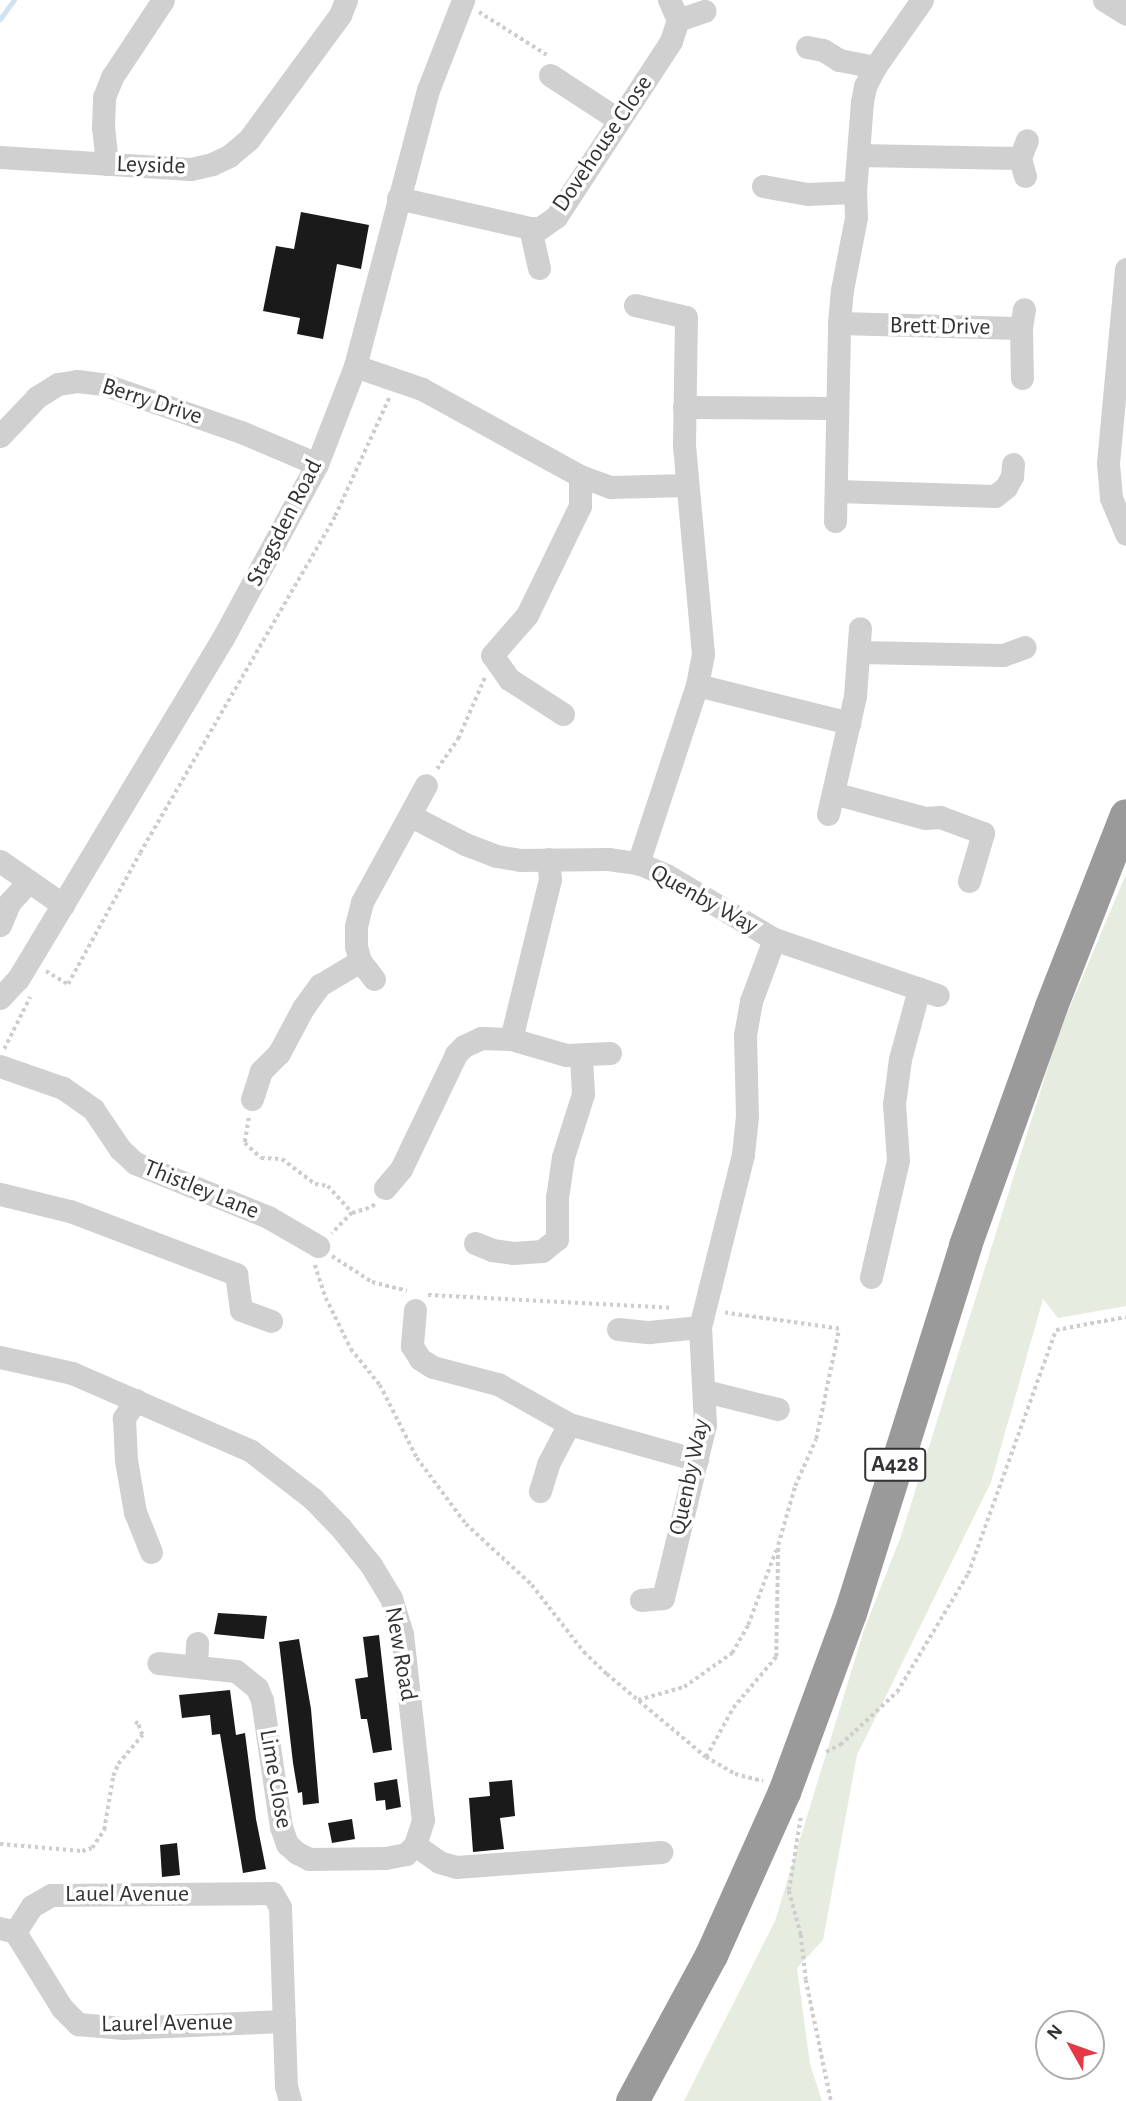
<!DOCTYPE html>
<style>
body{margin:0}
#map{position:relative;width:1126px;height:2101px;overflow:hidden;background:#fff;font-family:"Alegreya Sans",sans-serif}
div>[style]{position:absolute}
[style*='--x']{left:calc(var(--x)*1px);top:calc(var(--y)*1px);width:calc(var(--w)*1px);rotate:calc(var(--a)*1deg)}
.green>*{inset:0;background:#e6ecdf}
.stream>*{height:5px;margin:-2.5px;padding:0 2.5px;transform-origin:2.5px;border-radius:2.5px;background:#cfe2ee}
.building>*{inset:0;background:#1a1a1a}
.path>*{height:3.5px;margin-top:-1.75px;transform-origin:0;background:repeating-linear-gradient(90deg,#cdcdcd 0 3.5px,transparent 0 7px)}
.minor>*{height:23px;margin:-11.5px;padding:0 11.5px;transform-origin:11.5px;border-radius:11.5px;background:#d0d0d0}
.highway>*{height:33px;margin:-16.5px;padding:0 16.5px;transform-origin:16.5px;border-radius:16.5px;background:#9a9a9a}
span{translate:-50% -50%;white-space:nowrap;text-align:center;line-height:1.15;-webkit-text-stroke:7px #fff;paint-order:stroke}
.shield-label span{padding:2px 5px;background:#fff;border:2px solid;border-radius:5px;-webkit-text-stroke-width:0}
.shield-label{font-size:23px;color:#333;font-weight:700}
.street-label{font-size:24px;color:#333}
.north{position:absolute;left:1035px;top:2010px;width:70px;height:70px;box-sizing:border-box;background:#fff;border:2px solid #adadad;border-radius:50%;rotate:310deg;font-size:19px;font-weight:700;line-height:28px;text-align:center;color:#333}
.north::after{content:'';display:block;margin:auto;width:24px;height:32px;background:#e63946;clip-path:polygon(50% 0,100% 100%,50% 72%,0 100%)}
</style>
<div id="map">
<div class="green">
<i style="clip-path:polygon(1126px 874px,1126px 1306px,1058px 1318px,1043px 1299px,991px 1482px,857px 1755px,823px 1940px,797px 1968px,810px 2064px,822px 2101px,684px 2101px,775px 1921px,864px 1630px,901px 1536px,1058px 1035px)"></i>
</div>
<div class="stream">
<i style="--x:0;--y:19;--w:24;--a:-54"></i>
</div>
<div class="building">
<i style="clip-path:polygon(301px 212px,369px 225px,361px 269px,337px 264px,323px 339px,297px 334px,300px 318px,263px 311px,276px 246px,294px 249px)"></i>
<i style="clip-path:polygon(218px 1613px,267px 1616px,264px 1639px,214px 1634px)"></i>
<i style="clip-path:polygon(379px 1635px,392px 1750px,373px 1753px,367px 1719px,361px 1719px,355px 1679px,368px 1677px,363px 1637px)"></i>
<i style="clip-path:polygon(299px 1639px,311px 1709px,319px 1803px,303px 1805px,302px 1792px,298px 1793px,293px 1763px,279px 1642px)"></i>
<i style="clip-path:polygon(230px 1690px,236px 1735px,245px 1733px,256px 1819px,266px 1869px,243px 1873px,220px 1734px,212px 1735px,210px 1715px,182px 1718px,179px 1695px)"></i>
<i style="clip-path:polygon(397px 1779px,401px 1807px,386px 1810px,385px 1800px,376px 1801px,374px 1783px)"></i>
<i style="clip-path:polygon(512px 1780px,515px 1816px,500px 1818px,504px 1849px,473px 1852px,469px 1798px,490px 1796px,489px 1782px)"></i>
<i style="clip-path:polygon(352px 1819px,355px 1839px,332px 1843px,328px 1823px)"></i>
<i style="clip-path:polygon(177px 1843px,180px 1875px,162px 1877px,160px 1845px)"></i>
</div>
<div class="path">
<i style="--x:479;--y:12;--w:80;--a:32.3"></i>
<i style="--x:437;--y:769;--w:37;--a:-55"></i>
<i style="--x:458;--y:739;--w:68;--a:-66.5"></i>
<i style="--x:46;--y:971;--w:26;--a:31"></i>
<i style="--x:68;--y:984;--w:149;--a:-61.2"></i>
<i style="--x:140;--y:853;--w:389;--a:-59.9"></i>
<i style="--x:335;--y:516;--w:130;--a:-65.4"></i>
<i style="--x:4;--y:1049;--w:58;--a:-63.4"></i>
<i style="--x:249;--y:1118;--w:25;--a:99"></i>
<i style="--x:245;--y:1143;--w:22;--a:43"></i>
<i style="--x:261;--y:1158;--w:21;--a:3"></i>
<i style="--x:282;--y:1159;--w:41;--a:37.1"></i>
<i style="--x:315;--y:1184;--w:13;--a:9"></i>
<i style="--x:328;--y:1186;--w:36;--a:48"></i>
<i style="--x:352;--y:1213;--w:29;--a:134"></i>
<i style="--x:352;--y:1213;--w:21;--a:-17"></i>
<i style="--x:372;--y:1207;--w:5;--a:-53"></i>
<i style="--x:332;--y:1256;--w:48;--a:33"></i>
<i style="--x:372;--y:1282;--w:36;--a:14"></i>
<i style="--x:315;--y:1265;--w:35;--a:72"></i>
<i style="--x:326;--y:1298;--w:57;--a:63.9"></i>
<i style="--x:351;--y:1349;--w:46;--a:51.1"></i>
<i style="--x:380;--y:1385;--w:82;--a:63.1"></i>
<i style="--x:417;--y:1458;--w:82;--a:53.4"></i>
<i style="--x:466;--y:1524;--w:90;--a:42.7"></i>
<i style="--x:532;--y:1585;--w:85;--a:52.2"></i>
<i style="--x:584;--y:1652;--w:32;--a:44"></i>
<i style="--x:607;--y:1674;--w:129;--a:40"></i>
<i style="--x:706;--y:1757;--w:34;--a:30"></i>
<i style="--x:735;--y:1774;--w:29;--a:14"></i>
<i style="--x:428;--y:1295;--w:244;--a:3"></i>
<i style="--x:638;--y:1700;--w:48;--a:-15.8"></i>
<i style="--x:684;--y:1687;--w:59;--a:-35.3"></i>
<i style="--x:732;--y:1653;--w:32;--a:-60"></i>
<i style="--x:748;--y:1625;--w:80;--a:-69.5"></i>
<i style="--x:826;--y:1752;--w:16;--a:-27"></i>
<i style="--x:840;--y:1745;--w:78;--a:-42.9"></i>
<i style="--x:897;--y:1692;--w:138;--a:-59"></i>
<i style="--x:968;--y:1574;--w:259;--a:-70.2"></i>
<i style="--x:1056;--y:1330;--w:71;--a:-10.5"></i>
<i style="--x:706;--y:1757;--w:56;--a:-61.1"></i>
<i style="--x:733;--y:1708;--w:67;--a:-49.9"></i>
<i style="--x:776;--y:1657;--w:112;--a:-89"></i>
<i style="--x:778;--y:1545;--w:61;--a:-73.9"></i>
<i style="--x:795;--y:1486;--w:51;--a:-65.9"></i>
<i style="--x:816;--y:1439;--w:112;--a:-78.2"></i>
<i style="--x:839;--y:1329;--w:115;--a:-172"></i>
<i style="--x:801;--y:1818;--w:74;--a:99.3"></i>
<i style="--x:789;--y:1891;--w:46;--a:74.7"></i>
<i style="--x:801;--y:1935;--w:45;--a:83.7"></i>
<i style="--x:806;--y:1980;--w:124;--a:78.3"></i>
<i style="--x:0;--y:1844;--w:82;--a:4.9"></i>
<i style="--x:82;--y:1851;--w:10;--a:-17"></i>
<i style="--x:92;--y:1848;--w:22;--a:-56"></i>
<i style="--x:104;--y:1830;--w:55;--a:-80.5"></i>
<i style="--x:113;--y:1776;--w:13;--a:-67"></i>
<i style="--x:118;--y:1764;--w:38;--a:-50"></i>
<i style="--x:142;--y:1735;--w:12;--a:-110"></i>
<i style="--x:138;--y:1724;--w:7;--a:-153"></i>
</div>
<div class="minor">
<i style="--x:1104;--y:0;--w:26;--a:32"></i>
<i style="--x:678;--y:20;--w:28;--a:-19"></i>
<i style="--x:807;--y:47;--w:16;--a:11"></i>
<i style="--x:823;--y:50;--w:19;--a:32"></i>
<i style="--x:839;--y:60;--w:37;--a:11"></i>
<i style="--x:550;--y:75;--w:82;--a:33.1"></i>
<i style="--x:858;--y:155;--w:162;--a:1.1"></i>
<i style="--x:0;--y:157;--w:191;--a:3.6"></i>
<i style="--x:191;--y:169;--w:22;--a:-13"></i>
<i style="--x:212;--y:164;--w:19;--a:-25"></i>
<i style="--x:229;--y:156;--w:26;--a:-40"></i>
<i style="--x:249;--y:139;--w:154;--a:-53.7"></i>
<i style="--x:340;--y:15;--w:16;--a:-68"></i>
<i style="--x:107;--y:164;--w:36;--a:-96"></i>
<i style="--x:103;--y:128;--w:31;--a:-88"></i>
<i style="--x:104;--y:97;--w:22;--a:-68"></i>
<i style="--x:112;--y:77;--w:92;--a:-56.5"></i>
<i style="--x:1025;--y:176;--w:19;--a:-106"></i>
<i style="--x:1020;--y:158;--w:19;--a:-69"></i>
<i style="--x:763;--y:186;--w:45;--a:10.3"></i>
<i style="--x:807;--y:194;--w:48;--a:-2.4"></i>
<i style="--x:398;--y:198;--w:135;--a:12.8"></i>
<i style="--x:530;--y:228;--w:10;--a:0"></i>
<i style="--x:540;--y:228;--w:19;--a:-35"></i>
<i style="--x:556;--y:217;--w:210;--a:-56.8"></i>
<i style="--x:671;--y:41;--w:22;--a:-72"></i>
<i style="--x:678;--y:20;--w:22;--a:-114"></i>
<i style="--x:530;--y:228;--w:41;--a:77.3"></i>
<i style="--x:1126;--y:269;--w:195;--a:95.3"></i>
<i style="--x:1108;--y:463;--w:35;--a:85"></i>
<i style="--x:1111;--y:498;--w:39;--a:67"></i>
<i style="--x:635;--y:305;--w:52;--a:13.2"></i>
<i style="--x:686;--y:317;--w:128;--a:90.9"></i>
<i style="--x:684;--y:445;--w:210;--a:84.8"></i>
<i style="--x:703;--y:654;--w:32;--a:101"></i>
<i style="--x:697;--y:685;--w:188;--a:108.3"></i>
<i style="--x:839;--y:323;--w:182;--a:1.6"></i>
<i style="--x:1021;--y:328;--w:19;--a:-81"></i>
<i style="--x:1021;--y:328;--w:50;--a:88.9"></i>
<i style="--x:355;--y:366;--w:71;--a:18.9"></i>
<i style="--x:422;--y:389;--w:180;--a:28.8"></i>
<i style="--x:580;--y:476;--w:33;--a:20"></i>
<i style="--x:611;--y:487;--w:76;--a:-1.5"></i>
<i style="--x:684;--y:407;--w:151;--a:0.4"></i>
<i style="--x:0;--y:436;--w:54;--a:-46.5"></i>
<i style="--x:37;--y:397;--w:25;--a:-32"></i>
<i style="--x:58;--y:384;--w:19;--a:-9"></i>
<i style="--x:77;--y:381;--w:26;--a:7"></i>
<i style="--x:103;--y:384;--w:146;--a:19.2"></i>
<i style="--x:241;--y:432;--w:82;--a:22.8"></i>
<i style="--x:837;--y:491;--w:158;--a:1.8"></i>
<i style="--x:995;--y:496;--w:14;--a:-39"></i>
<i style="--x:1006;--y:487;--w:13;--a:-61"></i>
<i style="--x:1012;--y:476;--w:12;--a:-85"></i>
<i style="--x:835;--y:521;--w:198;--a:-88.8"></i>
<i style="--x:839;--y:323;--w:33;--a:-85"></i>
<i style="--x:842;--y:290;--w:74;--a:-79.1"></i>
<i style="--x:856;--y:217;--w:25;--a:-92"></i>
<i style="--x:855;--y:192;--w:90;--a:-85.6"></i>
<i style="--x:862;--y:102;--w:16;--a:-79"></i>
<i style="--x:865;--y:86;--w:21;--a:-62"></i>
<i style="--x:875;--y:67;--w:82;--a:-55"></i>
<i style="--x:860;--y:652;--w:143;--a:1.2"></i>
<i style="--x:1003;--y:655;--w:23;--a:-20"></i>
<i style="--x:697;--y:685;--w:157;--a:14"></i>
<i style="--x:563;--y:714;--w:64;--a:-147.1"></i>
<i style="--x:509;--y:679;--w:29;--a:-125"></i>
<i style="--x:492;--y:655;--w:53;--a:-48.8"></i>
<i style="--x:527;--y:615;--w:121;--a:-64.1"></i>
<i style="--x:580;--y:506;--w:30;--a:-90"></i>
<i style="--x:833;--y:793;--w:95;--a:15.2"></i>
<i style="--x:925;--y:818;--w:15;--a:-4"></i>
<i style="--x:940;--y:817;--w:46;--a:20.4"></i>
<i style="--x:983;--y:833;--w:50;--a:106.3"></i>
<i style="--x:828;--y:814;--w:121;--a:-77.1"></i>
<i style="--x:855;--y:696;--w:68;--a:-85.8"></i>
<i style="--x:411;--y:816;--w:61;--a:27.4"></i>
<i style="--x:465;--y:844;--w:33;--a:21"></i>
<i style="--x:496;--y:856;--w:24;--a:9"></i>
<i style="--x:520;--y:860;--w:88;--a:-0.7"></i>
<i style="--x:608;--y:859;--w:30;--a:8"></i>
<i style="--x:638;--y:863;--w:30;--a:23"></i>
<i style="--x:666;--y:875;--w:126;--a:30.7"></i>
<i style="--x:774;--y:939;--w:173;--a:18.9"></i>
<i style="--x:0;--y:861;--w:77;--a:34.9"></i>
<i style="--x:0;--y:925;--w:25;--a:-67"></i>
<i style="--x:10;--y:902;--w:28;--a:-48"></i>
<i style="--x:374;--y:979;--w:23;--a:-128"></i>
<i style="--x:360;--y:961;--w:16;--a:-105"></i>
<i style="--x:356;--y:946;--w:20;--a:-90"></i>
<i style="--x:356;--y:926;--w:25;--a:-76"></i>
<i style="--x:362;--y:902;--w:133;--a:-61.3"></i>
<i style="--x:0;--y:998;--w:26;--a:-47"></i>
<i style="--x:18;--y:979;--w:398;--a:-59"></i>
<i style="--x:223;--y:638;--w:198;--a:-61.6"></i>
<i style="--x:317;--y:464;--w:105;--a:-68.8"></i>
<i style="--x:355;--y:366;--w:285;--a:-75.2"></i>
<i style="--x:428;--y:90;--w:97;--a:-68.7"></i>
<i style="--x:511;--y:1039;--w:165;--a:-76.3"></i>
<i style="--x:550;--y:879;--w:20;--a:-96"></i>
<i style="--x:0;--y:1066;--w:67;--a:19.2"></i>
<i style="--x:63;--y:1088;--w:37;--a:35"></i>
<i style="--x:93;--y:1109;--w:48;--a:56"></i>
<i style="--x:120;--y:1149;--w:21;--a:43"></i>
<i style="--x:135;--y:1163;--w:144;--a:22.1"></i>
<i style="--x:268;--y:1217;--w:58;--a:30.1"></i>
<i style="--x:252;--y:1099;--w:29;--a:-72"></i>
<i style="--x:261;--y:1071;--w:25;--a:-45"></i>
<i style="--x:279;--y:1053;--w:51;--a:-61.9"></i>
<i style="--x:303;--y:1008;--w:29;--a:-54"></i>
<i style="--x:320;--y:985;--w:47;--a:-31"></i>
<i style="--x:385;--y:1188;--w:25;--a:-50"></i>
<i style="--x:401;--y:1169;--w:127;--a:-64.4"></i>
<i style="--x:456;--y:1054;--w:11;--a:-45"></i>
<i style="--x:464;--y:1046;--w:19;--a:-25"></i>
<i style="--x:481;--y:1038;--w:30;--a:2"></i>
<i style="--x:511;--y:1039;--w:57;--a:16.2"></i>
<i style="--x:566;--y:1055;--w:44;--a:-2.6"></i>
<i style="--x:0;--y:1194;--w:72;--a:13.7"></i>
<i style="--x:70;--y:1211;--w:178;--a:20.8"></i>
<i style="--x:236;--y:1274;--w:36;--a:82"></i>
<i style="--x:241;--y:1310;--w:32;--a:20"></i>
<i style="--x:475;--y:1243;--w:18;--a:22"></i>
<i style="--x:492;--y:1250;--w:21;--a:8"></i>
<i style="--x:513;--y:1253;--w:29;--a:-4"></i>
<i style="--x:542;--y:1251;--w:19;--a:-39"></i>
<i style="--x:557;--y:1239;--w:41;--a:-90"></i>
<i style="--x:557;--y:1198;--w:41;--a:-81.7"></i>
<i style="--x:563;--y:1157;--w:66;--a:-72.4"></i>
<i style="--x:583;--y:1094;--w:37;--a:-93"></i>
<i style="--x:871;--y:1277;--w:120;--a:-77"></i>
<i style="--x:898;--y:1160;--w:56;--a:-94.1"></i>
<i style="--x:894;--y:1104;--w:45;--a:-82.4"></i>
<i style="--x:900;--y:1059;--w:73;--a:-74.8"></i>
<i style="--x:415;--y:1310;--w:36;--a:95"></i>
<i style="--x:412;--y:1346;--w:15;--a:58"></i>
<i style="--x:420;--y:1359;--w:15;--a:32"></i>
<i style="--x:433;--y:1367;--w:67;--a:14.7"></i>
<i style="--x:498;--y:1384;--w:81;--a:29.4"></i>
<i style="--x:569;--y:1424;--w:133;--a:15.7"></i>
<i style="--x:618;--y:1329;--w:31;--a:6"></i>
<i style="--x:649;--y:1332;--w:51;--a:-5.6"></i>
<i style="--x:0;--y:1357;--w:74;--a:12.5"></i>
<i style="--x:72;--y:1373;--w:195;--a:23.5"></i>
<i style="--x:251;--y:1451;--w:78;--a:37.7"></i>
<i style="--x:313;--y:1499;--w:40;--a:46"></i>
<i style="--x:341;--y:1528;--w:48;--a:51"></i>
<i style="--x:371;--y:1565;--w:39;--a:59"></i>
<i style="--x:391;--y:1598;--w:38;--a:73"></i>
<i style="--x:402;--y:1634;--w:187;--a:83.6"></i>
<i style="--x:423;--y:1820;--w:26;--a:108"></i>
<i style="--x:415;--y:1845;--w:13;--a:135"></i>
<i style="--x:406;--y:1854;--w:21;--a:169"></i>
<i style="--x:385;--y:1858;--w:76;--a:179.2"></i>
<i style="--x:309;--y:1859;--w:13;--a:-153"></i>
<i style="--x:297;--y:1853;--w:13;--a:-138"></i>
<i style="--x:287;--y:1844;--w:18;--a:-109"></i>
<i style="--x:281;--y:1827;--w:128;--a:-98.5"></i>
<i style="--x:262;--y:1700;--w:13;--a:-113"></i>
<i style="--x:257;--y:1688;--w:27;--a:-141"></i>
<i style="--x:236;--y:1671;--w:78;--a:-174.1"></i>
<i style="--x:705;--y:1391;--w:75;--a:13.9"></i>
<i style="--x:136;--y:1400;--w:22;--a:124"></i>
<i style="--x:124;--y:1418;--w:42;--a:87.3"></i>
<i style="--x:126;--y:1460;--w:53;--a:80.2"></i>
<i style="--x:135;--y:1512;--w:43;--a:68.2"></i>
<i style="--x:540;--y:1491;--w:28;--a:-73"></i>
<i style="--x:548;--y:1464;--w:45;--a:-62.3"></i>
<i style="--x:641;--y:1600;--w:22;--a:-5"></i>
<i style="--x:663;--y:1598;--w:178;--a:-76.4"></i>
<i style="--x:705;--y:1425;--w:98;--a:-92.9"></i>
<i style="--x:700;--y:1327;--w:178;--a:-76"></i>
<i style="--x:743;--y:1154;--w:38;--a:-84"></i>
<i style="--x:747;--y:1116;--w:81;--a:-91.4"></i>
<i style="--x:745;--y:1035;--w:35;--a:-80"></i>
<i style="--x:751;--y:1001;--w:66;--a:-69.6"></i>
<i style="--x:196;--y:1665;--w:22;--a:-87"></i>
<i style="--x:415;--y:1845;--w:29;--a:35"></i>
<i style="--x:439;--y:1862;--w:18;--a:16"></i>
<i style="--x:456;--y:1867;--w:206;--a:-4.2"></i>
<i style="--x:0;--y:1928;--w:16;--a:15"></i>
<i style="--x:15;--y:1932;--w:31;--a:-57"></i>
<i style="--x:32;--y:1906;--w:22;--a:-30"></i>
<i style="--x:51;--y:1895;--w:221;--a:-0.5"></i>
<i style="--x:272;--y:1893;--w:16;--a:60"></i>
<i style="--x:280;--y:1907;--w:179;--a:88.1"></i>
<i style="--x:286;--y:2086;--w:16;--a:75"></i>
<i style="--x:15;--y:1932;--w:89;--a:58.3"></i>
<i style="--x:62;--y:2008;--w:23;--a:45"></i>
<i style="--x:78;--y:2024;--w:45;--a:5.1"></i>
<i style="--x:123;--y:2028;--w:161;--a:-2.5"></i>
</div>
<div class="highway">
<i style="--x:632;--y:2101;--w:166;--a:-61.6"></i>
<i style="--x:711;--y:1955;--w:179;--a:-65.9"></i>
<i style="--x:784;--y:1792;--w:191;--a:-69.8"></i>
<i style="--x:850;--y:1613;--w:386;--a:-72.6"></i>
<i style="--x:965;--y:1245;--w:254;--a:-70.2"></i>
<i style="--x:1051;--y:1006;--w:205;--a:-68.6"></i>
</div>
<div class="shield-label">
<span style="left:895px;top:1465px">A428</span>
</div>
<div class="street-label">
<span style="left:603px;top:144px;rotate:-56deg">Dovehouse Close</span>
<span style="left:151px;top:166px;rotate:2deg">Leyside</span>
<span style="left:940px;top:327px;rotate:1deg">Brett Drive</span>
<span style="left:152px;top:402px;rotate:18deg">Berry Drive</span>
<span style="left:285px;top:523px;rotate:-63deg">Stagsden Road</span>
<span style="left:704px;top:900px;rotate:29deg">Quenby Way</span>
<span style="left:201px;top:1190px;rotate:22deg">Thistley Lane</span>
<span style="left:690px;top:1477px;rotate:-78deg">Quenby Way</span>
<span style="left:400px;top:1654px;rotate:80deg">New Road</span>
<span style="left:275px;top:1779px;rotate:80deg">Lime Close</span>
<span style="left:127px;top:1895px">Lauel Avenue</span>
<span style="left:167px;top:2024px;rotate:-1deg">Laurel Avenue</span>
</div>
<div class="north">N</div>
</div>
